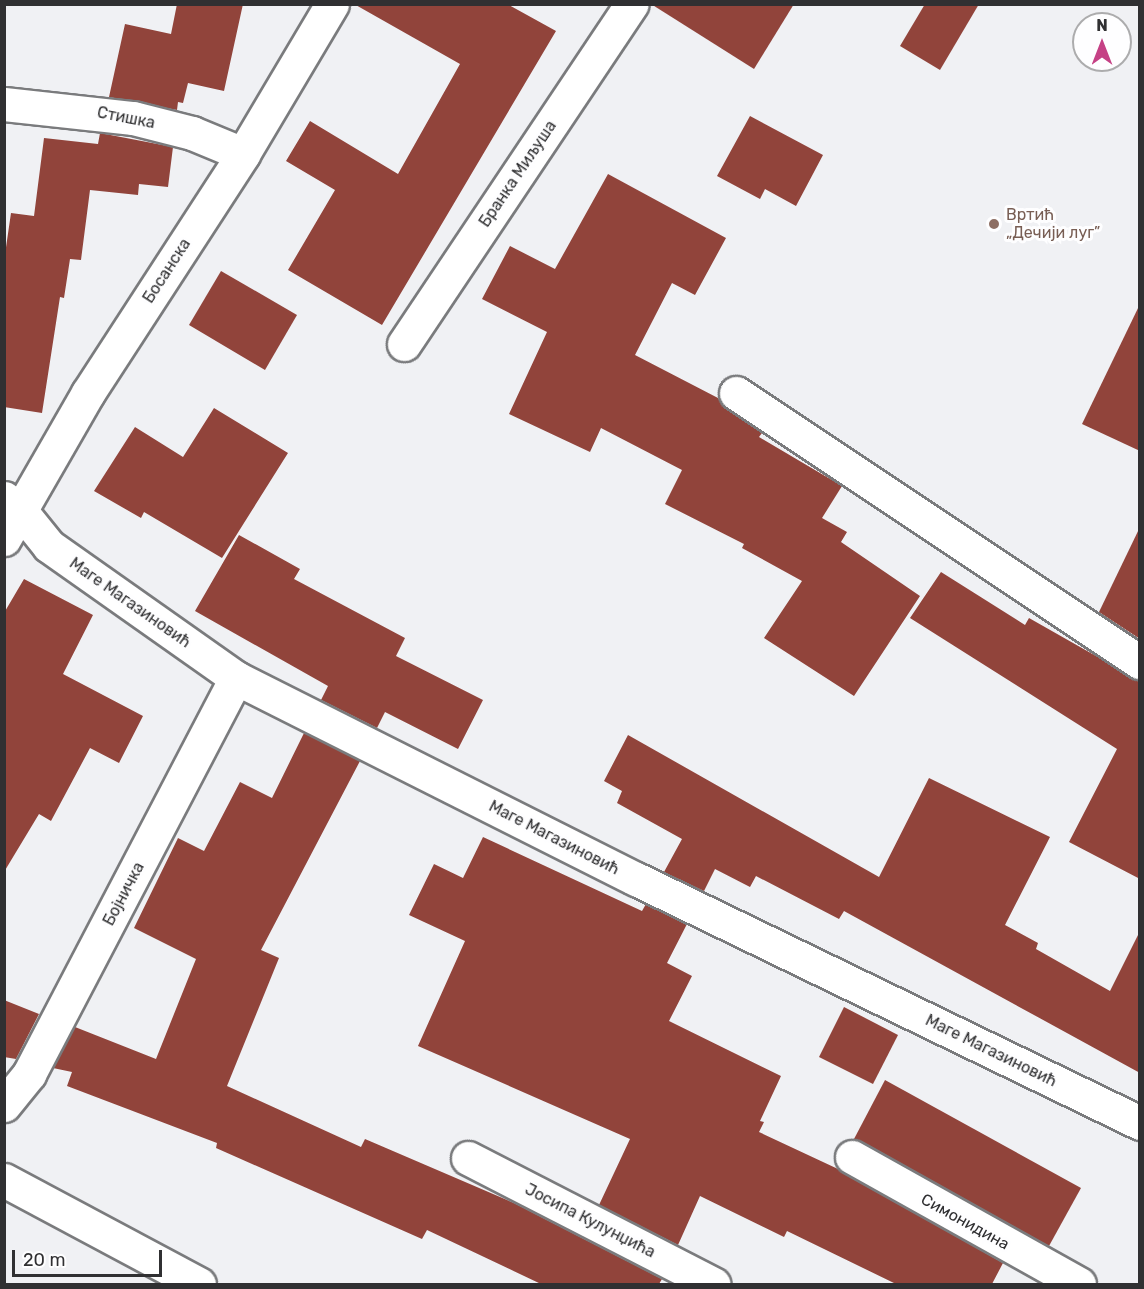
<!DOCTYPE html>
<meta charset="utf-8">
<style>
body{margin:0}
#map{position:relative;width:1144px;height:1289px;overflow:hidden;background:#f0f1f4;font-family:Rubik,sans-serif}
div>[style]{position:absolute}
[style*='--x']{left:calc(var(--x)*1px);top:calc(var(--y)*1px);width:calc(var(--w)*1px);rotate:calc(var(--a)*1deg)}
.building>*{inset:0;background:#91443b}
.roads{filter:drop-shadow(2px 0 #7a7b7d) drop-shadow(-2px 0 #7a7b7d) drop-shadow(0 2px #7a7b7d) drop-shadow(0 -2px #7a7b7d)}
.minor>*{height:33px;margin:-16.5px;padding:0 16.5px;transform-origin:16.5px;border-radius:16.5px;background:#fff}
.dots>*{width:16px;height:16px;translate:-50% -50%;box-sizing:border-box;border:3px solid #fefeff;border-radius:50%}
span{translate:-50% -50%;white-space:nowrap;text-align:center;line-height:1.15;-webkit-text-stroke:6px #fefeff;paint-order:stroke}
.street-label{font-size:16px;color:#303032}
.education-label{font-size:16px;color:#785e54}
.left{translate:0 -50%;text-align:left}
.frame{position:absolute;inset:0;border:6px solid #303032;pointer-events:none}
.north{position:absolute;left:1072px;top:12px;width:60px;height:60px;box-sizing:border-box;background:#fefeff;border:2px solid #acacad;border-radius:50%;rotate:0deg;font-size:16px;font-weight:700;line-height:24px;text-align:center;color:#303032}
.north::after{content:'';display:block;margin:auto;width:21px;height:27px;background:#c54185;clip-path:polygon(50% 0,100% 100%,50% 72%,0 100%)}
.scale{position:absolute;left:12px;top:1250px;width:150px;height:27px;box-sizing:border-box;border:3px solid #303032;border-top:0;padding-left:8px;font-size:18px;line-height:21px;white-space:nowrap;color:#303032;-webkit-text-stroke:4px #fefeff;paint-order:stroke}
</style>
<div id="map">
<div class="building">
<i style="clip-path:polygon(177px 4px,243px 4px,224px 91px,188px 83px,183px 103px,178px 102px,177px 110px,109px 97px,125px 24px,171px 34px)"></i>
<i style="clip-path:polygon(354px 4px,507px 4px,556px 31px,382px 325px,288px 270px,335px 190px,286px 161px,310px 121px,398px 174px,460px 64px)"></i>
<i style="clip-path:polygon(651px 4px,794px 4px,754px 69px)"></i>
<i style="clip-path:polygon(925px 4px,979px 4px,940px 70px,900px 46px)"></i>
<i style="clip-path:polygon(750px 116px,823px 155px,796px 206px,765px 189px,760px 199px,717px 176px)"></i>
<i style="clip-path:polygon(100px 133px,173px 147px,168px 187px,139px 184px,138px 195px,90px 190px,81px 260px,70px 259px,64px 298px,60px 297px,42px 413px,4px 407px,4px 261px,11px 213px,34px 216px,44px 138px,98px 144px)"></i>
<i style="clip-path:polygon(608px 174px,726px 238px,695px 295px,672px 283px,635px 355px,718px 398px,726px 409px,762px 433px,759px 437px,842px 486px,822px 518px,847px 532px,841px 542px,920px 596px,854px 696px,764px 638px,802px 581px,742px 548px,744px 544px,665px 504px,682px 470px,601px 428px,590px 452px,509px 414px,547px 332px,482px 299px,510px 246px,555px 269px)"></i>
<i style="clip-path:polygon(221px 271px,297px 315px,265px 370px,189px 325px)"></i>
<i style="clip-path:polygon(1140px 304px,1140px 451px,1082px 424px)"></i>
<i style="clip-path:polygon(214px 408px,288px 453px,222px 558px,144px 512px,141px 518px,94px 491px,135px 427px,183px 457px)"></i>
<i style="clip-path:polygon(1140px 527px,1140px 639px,1099px 612px)"></i>
<i style="clip-path:polygon(239px 535px,300px 569px,294px 579px,405px 638px,396px 656px,483px 700px,458px 749px,385px 712px,377px 728px,321px 700px,328px 686px,195px 611px)"></i>
<i style="clip-path:polygon(941px 572px,1025px 625px,1029px 618px,1140px 681px,1140px 879px,1069px 842px,1117px 749px,910px 618px)"></i>
<i style="clip-path:polygon(24px 579px,93px 615px,63px 674px,143px 716px,119px 763px,90px 748px,51px 821px,39px 814px,4px 872px,4px 613px)"></i>
<i style="clip-path:polygon(304px 733px,360px 761px,261px 950px,279px 958px,227px 1086px,361px 1147px,365px 1139px,514px 1203px,662px 1279px,659px 1284px,541px 1284px,427px 1230px,422px 1239px,216px 1148px,217px 1143px,67px 1086px,72px 1072px,53px 1068px,75px 1027px,156px 1059px,196px 959px,134px 928px,178px 838px,204px 851px,240px 782px,272px 798px)"></i>
<i style="clip-path:polygon(628px 735px,879px 877px,929px 778px,1050px 837px,1005px 925px,1038px 943px,1036px 949px,1110px 991px,1140px 931px,1140px 1073px,844px 911px,839px 919px,756px 876px,750px 887px,715px 869px,704px 891px,664px 872px,682px 839px,617px 803px,622px 791px,604px 781px)"></i>
<i style="clip-path:polygon(483px 837px,642px 911px,646px 904px,687px 924px,667px 963px,692px 976px,669px 1021px,781px 1076px,760px 1121px,764px 1122px,759px 1132px,838px 1169px,1003px 1263px,992px 1284px,896px 1284px,787px 1231px,784px 1237px,700px 1196px,678px 1245px,599px 1205px,630px 1139px,418px 1046px,465px 941px,409px 915px,434px 864px,463px 878px)"></i>
<i style="clip-path:polygon(4px 1000px,39px 1014px,16px 1059px,4px 1057px)"></i>
<i style="clip-path:polygon(844px 1007px,898px 1035px,873px 1084px,819px 1057px)"></i>
<i style="clip-path:polygon(885px 1080px,1081px 1188px,1049px 1246px,854px 1139px)"></i>
</div>
<div class="roads">
<div class="minor">
<i style="--x:4;--y:104;--w:130;--a:6.2"></i>
<i style="--x:133;--y:118;--w:61;--a:14.3"></i>
<i style="--x:192;--y:133;--w:55;--a:22.4"></i>
<i style="--x:404;--y:344;--w:409;--a:-56.2"></i>
<i style="--x:736;--y:393;--w:485;--a:33.7"></i>
<i style="--x:4;--y:498;--w:20;--a:37"></i>
<i style="--x:20;--y:510;--w:46;--a:51.1"></i>
<i style="--x:49;--y:546;--w:229;--a:35.2"></i>
<i style="--x:236;--y:678;--w:448;--a:26.7"></i>
<i style="--x:636;--y:879;--w:560;--a:25.83"></i>
<i style="--x:4;--y:539;--w:168;--a:-60.1"></i>
<i style="--x:88;--y:393;--w:285;--a:-57"></i>
<i style="--x:243;--y:154;--w:174;--a:-59.3"></i>
<i style="--x:4;--y:1105;--w:40;--a:-51"></i>
<i style="--x:29;--y:1074;--w:447;--a:-62.4"></i>
<i style="--x:852;--y:1157;--w:260;--a:29.2"></i>
<i style="--x:468;--y:1158;--w:276;--a:27.2"></i>
<i style="--x:4;--y:1180;--w:221;--a:28.1"></i>
</div>
</div>
<div class="dots">
<i style="left:994px;top:224px;background:#8d6e63"></i>
</div>
<div class="street-label">
<span style="left:126px;top:118px;rotate:11deg">Стишка</span>
<span style="left:518px;top:174px;rotate:-56deg">Бранка Миљуша</span>
<span style="left:167px;top:271px;rotate:-57deg">Босанска</span>
<span style="left:130px;top:603px;rotate:35deg">Маге Магазиновић</span>
<span style="left:554px;top:838px;rotate:27deg">Маге Магазиновић</span>
<span style="left:124px;top:894px;rotate:-62deg">Бојничка</span>
<span style="left:991px;top:1051px;rotate:26deg">Маге Магазиновић</span>
<span style="left:590px;top:1221px;rotate:27deg">Јосипа Кулунџића</span>
<span style="left:965px;top:1222px;rotate:29deg">Симонидина</span>
</div>
<div class="education-label">
<span class="left" style="left:1006px;top:224px">Вртић<br>„Дечији луг”</span>
</div>
<div class="frame"></div>
<div class="north">N</div>
<div class="scale">20 m</div>
</div>
